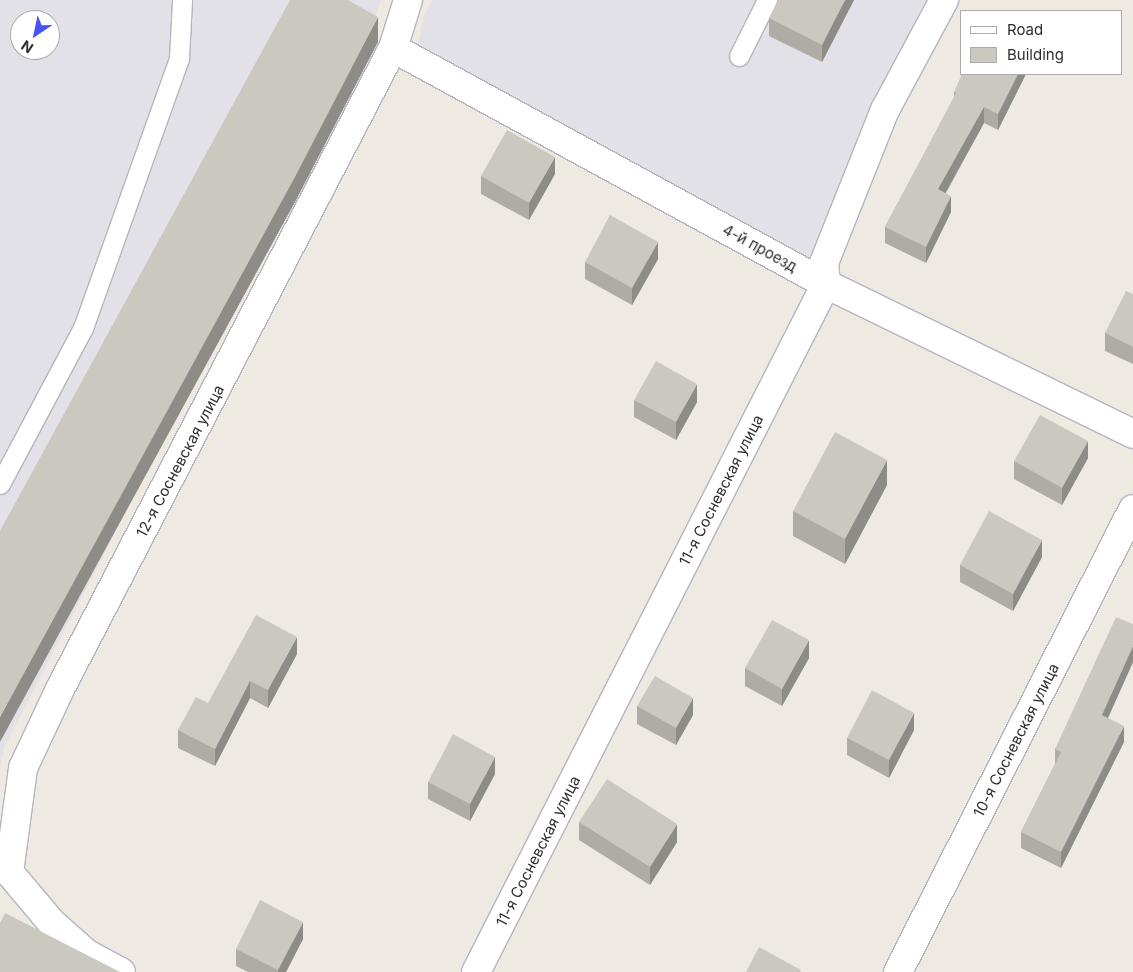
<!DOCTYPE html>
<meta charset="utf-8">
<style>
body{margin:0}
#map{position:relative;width:1133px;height:972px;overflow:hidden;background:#eeeae1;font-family:Inter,sans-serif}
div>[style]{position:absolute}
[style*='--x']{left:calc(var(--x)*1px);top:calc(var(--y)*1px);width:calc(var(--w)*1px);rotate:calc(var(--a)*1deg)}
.industrial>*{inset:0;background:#e3e1e8}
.roads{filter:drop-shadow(1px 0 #b4b5c0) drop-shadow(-1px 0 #b4b5c0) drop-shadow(0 1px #b4b5c0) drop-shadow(0 -1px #b4b5c0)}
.service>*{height:19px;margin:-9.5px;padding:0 9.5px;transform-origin:9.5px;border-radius:9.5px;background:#fff}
.minor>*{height:28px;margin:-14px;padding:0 14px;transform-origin:14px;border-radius:14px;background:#fff}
.wall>*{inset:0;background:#aeaca4}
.shaded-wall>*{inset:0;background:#8d8c86}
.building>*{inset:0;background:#cac8bf}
span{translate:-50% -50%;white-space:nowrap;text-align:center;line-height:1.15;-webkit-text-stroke:4.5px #fff;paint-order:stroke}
.street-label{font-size:15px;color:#2e2e2e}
.legend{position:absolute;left:960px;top:10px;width:162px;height:65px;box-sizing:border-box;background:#fff;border:1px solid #ababab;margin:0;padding:6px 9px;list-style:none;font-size:15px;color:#2e2e2e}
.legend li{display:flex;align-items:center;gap:10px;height:25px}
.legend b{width:25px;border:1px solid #ababab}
.north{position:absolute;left:10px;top:10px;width:50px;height:50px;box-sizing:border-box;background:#fff;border:1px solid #ababab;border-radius:50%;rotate:214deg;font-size:14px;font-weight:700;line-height:20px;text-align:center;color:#2e2e2e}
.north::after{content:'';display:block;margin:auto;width:18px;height:22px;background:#4655f6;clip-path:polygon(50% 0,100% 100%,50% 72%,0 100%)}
</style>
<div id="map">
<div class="industrial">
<i style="clip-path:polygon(evenodd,0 0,381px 0,364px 50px,5px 746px,0 767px,0 0,20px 20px,50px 20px,50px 50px,20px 50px,20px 20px)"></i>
<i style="clip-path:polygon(432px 0,937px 0,814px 271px,415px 60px,423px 18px)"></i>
</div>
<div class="roads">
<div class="service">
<i style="--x:739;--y:56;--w:63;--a:-63.4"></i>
<i style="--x:0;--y:484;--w:177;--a:-62"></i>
<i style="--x:83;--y:328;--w:287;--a:-70.4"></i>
<i style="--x:179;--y:58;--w:58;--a:-87"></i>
</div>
<div class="minor">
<i style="--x:393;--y:48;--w:493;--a:28.6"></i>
<i style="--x:826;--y:284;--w:342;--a:26"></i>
<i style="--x:121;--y:972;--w:38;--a:-152"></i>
<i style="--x:87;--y:954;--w:48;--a:-138.4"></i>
<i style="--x:51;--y:922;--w:65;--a:-130"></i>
<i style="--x:9;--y:872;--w:105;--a:-82.3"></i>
<i style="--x:23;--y:768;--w:87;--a:-64.9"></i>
<i style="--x:60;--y:689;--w:722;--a:-62.55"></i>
<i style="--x:393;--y:48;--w:50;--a:-72.6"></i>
<i style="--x:476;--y:972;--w:772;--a:-63.04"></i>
<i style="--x:826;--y:284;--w:21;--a:-95"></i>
<i style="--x:824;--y:263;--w:165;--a:-68.3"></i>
<i style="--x:885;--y:110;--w:125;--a:-61.8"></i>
<i style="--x:898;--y:972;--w:519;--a:-63.09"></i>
</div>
</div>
<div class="wall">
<i style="clip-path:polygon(854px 0,822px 62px,769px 36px,769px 18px)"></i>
<i style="clip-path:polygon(1026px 74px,998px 130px,984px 123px,946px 193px,951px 212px,926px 263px,885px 243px,885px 227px,954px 98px,954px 92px)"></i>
<i style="clip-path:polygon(555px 174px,529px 220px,481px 194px,481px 176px)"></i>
<i style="clip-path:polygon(658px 259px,632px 305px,585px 279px,585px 262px)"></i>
<i style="clip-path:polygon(1133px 294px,1133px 364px,1105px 351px,1105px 333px)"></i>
<i style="clip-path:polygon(634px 400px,697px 402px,676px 440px,634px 417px)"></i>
<i style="clip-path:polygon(1088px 458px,1062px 505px,1014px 479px,1014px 461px)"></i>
<i style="clip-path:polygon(887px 485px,845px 564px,793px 536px,793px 511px)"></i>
<i style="clip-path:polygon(1042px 557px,1013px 611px,960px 582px,960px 565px)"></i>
<i style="clip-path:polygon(1133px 624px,1133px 662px,1108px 718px,1124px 742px,1061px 868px,1021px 848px,1021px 832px,1055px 764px,1055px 749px)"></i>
<i style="clip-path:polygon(297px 654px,268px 708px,250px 698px,215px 766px,178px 748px,178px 730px,208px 703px)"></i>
<i style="clip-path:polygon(809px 658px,782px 706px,745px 686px,745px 668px)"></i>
<i style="clip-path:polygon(637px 706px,693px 715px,676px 745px,637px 724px)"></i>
<i style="clip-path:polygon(914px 730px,889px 778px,847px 755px,847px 738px)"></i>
<i style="clip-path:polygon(495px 774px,470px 821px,428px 799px,428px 782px)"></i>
<i style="clip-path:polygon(579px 822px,677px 842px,650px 885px,579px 840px)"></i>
<i style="clip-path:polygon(303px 939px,286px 972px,248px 972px,236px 966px,236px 949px)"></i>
</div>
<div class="shaded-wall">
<i style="clip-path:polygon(845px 0,854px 0,822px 62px,822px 45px)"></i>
<i style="clip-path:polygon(378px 17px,378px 42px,295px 202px,0 742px,0 717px)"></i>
<i style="clip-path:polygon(1018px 74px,1026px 74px,998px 130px,998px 114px)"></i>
<i style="clip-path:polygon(984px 107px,984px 123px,938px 206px,938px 189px)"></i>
<i style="clip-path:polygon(555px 157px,555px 174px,529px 220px,529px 203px)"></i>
<i style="clip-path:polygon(951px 196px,951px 212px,926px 263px,926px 247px)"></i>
<i style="clip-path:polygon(658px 242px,658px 259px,632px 305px,632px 288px)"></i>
<i style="clip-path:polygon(697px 384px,697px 402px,676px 440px,676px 422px)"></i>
<i style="clip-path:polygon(1088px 441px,1088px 458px,1062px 505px,1062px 488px)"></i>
<i style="clip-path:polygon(887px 460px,887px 485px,845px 564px,845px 539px)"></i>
<i style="clip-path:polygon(1042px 540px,1042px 557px,1013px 611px,1013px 594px)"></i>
<i style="clip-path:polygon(297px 637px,297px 654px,268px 708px,268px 690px)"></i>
<i style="clip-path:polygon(809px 640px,809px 658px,782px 706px,782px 689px)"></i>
<i style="clip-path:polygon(1133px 646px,1133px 662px,1102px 731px,1102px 715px)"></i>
<i style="clip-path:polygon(250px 681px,250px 698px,215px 766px,215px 749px)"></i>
<i style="clip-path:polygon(693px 698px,693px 715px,676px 745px,676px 728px)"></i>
<i style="clip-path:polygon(914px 713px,914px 730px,889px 778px,889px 760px)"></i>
<i style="clip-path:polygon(1124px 726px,1124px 742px,1061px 868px,1061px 852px)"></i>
<i style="clip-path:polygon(495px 757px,495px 774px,470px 821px,470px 804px)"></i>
<i style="clip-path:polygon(677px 824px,677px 842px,650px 885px,650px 867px)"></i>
<i style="clip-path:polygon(303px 922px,303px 939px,286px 972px,278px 972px,278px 970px)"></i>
</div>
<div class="building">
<i style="clip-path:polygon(290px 0,348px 0,378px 17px,295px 177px,0 717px,0 531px)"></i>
<i style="clip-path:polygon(778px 0,845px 0,822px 45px,769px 18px)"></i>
<i style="clip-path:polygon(962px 74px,1018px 74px,998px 114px,984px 107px,938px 189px,951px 196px,926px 247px,885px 227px,956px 93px,954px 92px)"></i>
<i style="clip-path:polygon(507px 130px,555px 157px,529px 203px,481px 176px)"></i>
<i style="clip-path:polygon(610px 215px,658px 242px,632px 288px,585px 262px)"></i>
<i style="clip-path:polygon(1126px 291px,1133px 294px,1133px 347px,1105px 333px)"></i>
<i style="clip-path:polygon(656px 361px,697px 384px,676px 422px,634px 400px)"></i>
<i style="clip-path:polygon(1040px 415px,1088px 441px,1062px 488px,1014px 461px)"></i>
<i style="clip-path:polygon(835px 432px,887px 460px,845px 539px,793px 511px)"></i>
<i style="clip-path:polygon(989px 511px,1042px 540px,1013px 594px,960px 565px)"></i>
<i style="clip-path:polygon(256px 615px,297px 637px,268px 690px,250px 681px,215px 749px,178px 730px,196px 697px,208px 703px)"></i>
<i style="clip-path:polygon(1116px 617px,1133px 624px,1133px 646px,1102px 715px,1124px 726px,1061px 852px,1021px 832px,1061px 752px,1055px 749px)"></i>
<i style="clip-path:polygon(772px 620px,809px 640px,782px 689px,745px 668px)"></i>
<i style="clip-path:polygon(655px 676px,693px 698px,676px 728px,637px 706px)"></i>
<i style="clip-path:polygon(872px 690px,914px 713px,889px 760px,847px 738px)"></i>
<i style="clip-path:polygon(453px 734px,495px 757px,470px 804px,428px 782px)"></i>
<i style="clip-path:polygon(607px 779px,677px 824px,650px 867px,579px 822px)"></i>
<i style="clip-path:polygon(260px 900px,303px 922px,278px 970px,236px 949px)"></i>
<i style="clip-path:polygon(5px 913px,120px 972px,0 972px,0 923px)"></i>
<i style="clip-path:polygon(759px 947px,801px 970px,800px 972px,746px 972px)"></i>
</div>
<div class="street-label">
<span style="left:760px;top:248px;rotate:29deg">4-й проезд</span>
<span style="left:180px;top:461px;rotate:-62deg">12-я Сосневская улица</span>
<span style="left:721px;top:490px;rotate:-63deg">11-я Сосневская улица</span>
<span style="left:1016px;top:740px;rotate:-63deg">10-я Сосневская улица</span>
<span style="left:538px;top:851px;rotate:-63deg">11-я Сосневская улица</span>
</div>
<ul class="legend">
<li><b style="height:6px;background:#fff"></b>Road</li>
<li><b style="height:14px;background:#cac8bf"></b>Building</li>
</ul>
<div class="north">N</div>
</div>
